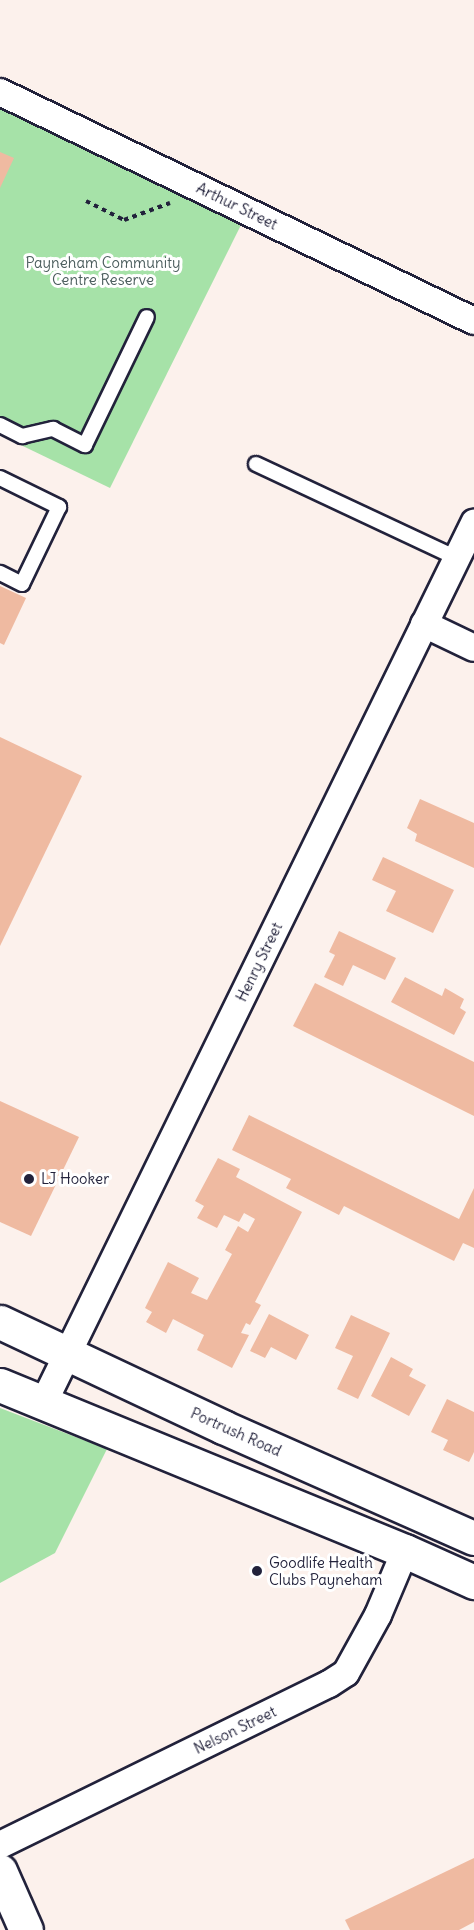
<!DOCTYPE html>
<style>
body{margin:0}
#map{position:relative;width:474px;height:1930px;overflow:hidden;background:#fcf1ec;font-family:Delius,sans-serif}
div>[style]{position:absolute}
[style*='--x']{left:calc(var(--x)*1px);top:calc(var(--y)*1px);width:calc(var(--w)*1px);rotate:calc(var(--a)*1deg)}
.green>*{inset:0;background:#a6e2a8}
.building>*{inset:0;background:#efbaa1}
.path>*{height:4px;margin-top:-2px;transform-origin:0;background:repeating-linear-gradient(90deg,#22223b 0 4.5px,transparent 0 9px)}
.roads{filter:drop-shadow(2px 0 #22223b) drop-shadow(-2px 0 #22223b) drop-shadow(0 2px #22223b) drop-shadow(0 -2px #22223b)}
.service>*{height:14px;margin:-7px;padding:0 7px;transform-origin:7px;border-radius:7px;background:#fff}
.minor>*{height:26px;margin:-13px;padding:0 13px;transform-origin:13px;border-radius:13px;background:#fff}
.primary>*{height:33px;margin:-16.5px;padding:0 16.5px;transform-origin:16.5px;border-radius:16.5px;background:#fff}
.trunk>*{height:33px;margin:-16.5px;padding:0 16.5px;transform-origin:16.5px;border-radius:16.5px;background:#fff}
.dots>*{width:16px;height:16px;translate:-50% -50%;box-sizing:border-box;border:3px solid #fff;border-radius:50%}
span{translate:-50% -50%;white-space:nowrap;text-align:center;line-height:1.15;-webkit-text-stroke:6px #fff;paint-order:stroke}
.street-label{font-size:15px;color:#22223b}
.park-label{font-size:15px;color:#4a5c5c}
.poi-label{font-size:15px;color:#22223b}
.left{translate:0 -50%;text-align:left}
</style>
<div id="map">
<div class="green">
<i style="clip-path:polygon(0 108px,242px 223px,110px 488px,0 435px)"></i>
<i style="clip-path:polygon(0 1408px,107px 1449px,55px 1553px,0 1583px)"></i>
</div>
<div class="building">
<i style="clip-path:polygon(0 152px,14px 158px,0 188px)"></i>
<i style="clip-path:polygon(0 586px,26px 598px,4px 645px,0 643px)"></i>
<i style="clip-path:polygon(0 737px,82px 776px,0 946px)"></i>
<i style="clip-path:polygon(420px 799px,474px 823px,474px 868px,415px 841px,417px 834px,407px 828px)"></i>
<i style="clip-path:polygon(383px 857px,454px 890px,433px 933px,386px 911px,396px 891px,372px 880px)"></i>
<i style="clip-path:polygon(339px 931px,396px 958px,385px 980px,353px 965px,343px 986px,324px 977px,335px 955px,329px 952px)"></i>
<i style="clip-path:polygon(405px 977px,442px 996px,445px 988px,464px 999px,460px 1008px,466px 1012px,454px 1035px,391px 1002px)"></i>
<i style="clip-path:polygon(315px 983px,474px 1062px,474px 1116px,293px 1026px)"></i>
<i style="clip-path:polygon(0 1101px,79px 1137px,31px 1236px,0 1222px)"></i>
<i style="clip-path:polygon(249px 1115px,459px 1219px,474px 1188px,474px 1248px,463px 1243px,454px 1261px,344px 1206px,339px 1215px,286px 1188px,291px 1179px,232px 1150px)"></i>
<i style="clip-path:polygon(218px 1158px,240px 1169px,236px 1177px,302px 1212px,255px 1302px,261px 1305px,250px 1325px,246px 1323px,241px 1333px,249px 1335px,232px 1368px,197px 1350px,204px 1335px,173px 1319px,166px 1333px,146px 1322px,152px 1312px,145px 1308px,168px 1262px,199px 1278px,191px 1293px,207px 1300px,232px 1254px,225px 1250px,238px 1226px,248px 1232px,255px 1219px,244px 1213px,239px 1222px,224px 1215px,217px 1228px,197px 1218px,204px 1206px,195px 1201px)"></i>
<i style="clip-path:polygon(269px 1314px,309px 1335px,296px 1360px,271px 1347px,265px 1358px,250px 1351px)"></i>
<i style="clip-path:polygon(351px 1315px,390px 1333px,358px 1399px,337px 1389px,353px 1356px,335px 1348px)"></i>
<i style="clip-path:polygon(391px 1357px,413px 1369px,409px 1376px,426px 1385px,409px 1416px,371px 1396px)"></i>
<i style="clip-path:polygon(447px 1399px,474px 1412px,474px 1452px,469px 1462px,443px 1450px,448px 1440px,431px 1432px)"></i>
<i style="clip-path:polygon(474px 1858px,474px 1922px,459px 1930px,350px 1930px,345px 1920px)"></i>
</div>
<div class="path">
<i style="--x:86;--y:201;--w:42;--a:26.6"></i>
<i style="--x:124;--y:220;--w:49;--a:-20.3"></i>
</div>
<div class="roads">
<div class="service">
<i style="--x:0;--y:425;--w:25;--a:27"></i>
<i style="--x:22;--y:436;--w:32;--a:-13"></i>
<i style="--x:53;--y:429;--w:36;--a:27"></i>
<i style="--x:85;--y:445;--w:142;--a:-64.2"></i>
<i style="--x:256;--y:464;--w:222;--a:25.1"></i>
<i style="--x:0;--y:478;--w:66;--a:26.2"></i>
<i style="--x:59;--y:507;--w:85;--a:115.7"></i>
<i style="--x:22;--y:584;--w:25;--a:-153"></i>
</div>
<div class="minor">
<i style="--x:0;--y:92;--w:526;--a:25.79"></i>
<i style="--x:424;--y:624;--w:55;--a:25.6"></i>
<i style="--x:44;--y:1402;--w:979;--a:-63.93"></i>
<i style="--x:0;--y:1845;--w:366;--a:-26.1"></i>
<i style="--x:329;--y:1684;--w:20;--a:-33"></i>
<i style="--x:346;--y:1673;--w:66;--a:-61.1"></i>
<i style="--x:378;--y:1615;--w:69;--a:-67.1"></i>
</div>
<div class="primary">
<i style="--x:0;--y:1871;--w:64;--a:66.2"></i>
</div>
<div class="trunk">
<i style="--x:0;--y:1322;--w:246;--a:25.2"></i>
<i style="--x:223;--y:1427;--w:274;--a:23.9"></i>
<i style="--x:0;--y:1385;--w:438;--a:22.3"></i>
<i style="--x:405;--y:1551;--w:76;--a:24.2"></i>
</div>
</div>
<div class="dots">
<i style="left:29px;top:1179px;background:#22223b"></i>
<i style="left:257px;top:1571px;background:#22223b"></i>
</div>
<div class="street-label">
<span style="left:237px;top:206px;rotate:26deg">Arthur Street</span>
<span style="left:259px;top:962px;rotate:-64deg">Henry Street</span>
<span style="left:236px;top:1432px;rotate:24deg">Portrush Road</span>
<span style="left:235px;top:1730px;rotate:-26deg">Nelson Street</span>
</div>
<div class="park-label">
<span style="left:103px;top:271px">Payneham Community<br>Centre Reserve</span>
</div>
<div class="poi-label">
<span class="left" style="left:41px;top:1179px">LJ Hooker</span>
<span class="left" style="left:269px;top:1571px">Goodlife Health<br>Clubs Payneham</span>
</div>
</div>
